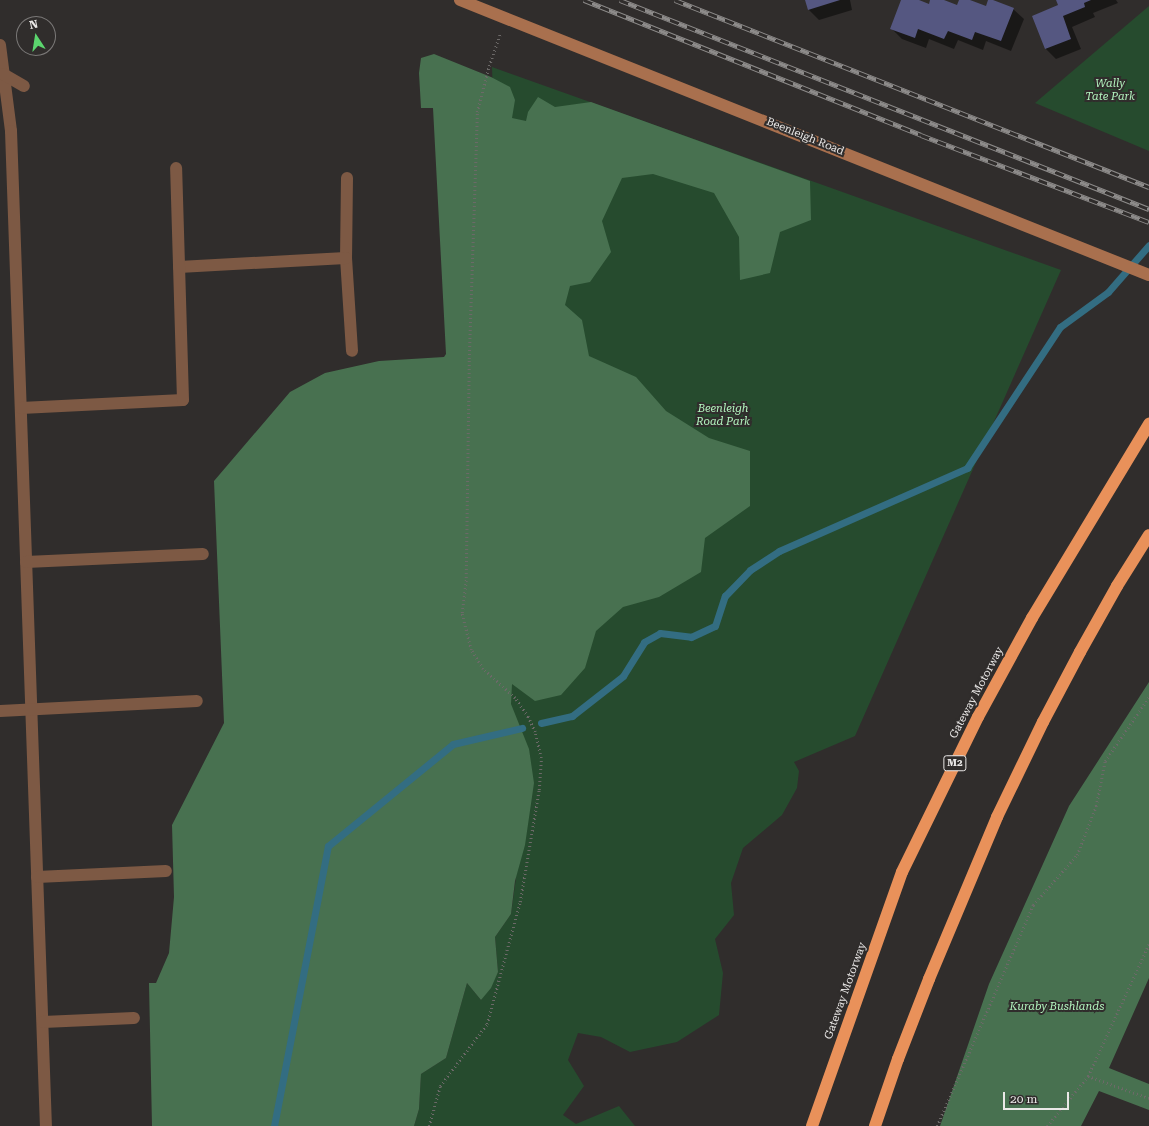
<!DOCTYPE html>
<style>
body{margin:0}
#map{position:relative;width:1149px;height:1126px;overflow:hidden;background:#302d2c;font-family:"Roboto Serif",serif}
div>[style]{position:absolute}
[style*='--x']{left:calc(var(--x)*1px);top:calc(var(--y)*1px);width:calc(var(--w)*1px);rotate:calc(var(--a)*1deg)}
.green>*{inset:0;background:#264b2e}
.forest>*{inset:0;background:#487150}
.shadow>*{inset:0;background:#0007}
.stream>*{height:7px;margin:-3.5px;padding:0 3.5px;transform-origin:3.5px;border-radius:3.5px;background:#336d82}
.building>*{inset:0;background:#555781}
.path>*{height:2.5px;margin-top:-1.25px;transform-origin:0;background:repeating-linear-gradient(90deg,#6c6968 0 1px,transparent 0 4px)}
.street>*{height:12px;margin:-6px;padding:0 6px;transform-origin:6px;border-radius:6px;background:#7d5944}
.secondary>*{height:12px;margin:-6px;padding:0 6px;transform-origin:6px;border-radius:6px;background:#a9704e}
.highway>*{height:12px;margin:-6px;padding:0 6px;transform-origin:6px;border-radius:6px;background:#e9915a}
.rail>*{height:4.5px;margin-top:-2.25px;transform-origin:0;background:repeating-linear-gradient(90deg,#302d2c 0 9px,#8d8b8a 0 18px);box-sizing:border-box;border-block:1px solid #8d8b8a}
span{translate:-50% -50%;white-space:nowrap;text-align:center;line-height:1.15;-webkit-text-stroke:4px #302d2c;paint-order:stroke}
.shield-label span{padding:1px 3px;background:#302d2c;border:1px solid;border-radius:3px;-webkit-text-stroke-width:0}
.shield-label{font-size:10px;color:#eae8e7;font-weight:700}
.park-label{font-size:11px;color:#b3f5bf;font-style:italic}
.street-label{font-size:11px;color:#eae8e7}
.north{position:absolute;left:16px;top:16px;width:40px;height:40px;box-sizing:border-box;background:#302d2c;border:1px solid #7a7877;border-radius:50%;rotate:348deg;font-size:11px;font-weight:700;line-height:16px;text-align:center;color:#eae8e7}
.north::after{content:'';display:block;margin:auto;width:14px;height:18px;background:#5bd56e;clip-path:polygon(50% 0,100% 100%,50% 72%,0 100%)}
.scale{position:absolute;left:1003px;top:1092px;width:66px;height:18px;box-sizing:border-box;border:2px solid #eae8e7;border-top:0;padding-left:5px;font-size:12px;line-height:14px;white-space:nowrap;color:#eae8e7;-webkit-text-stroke:3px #302d2c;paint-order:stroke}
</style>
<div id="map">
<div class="green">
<i style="clip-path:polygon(1149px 6px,1149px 151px,1035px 103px)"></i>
<i style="clip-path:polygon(492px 67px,1061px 270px,855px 736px,794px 762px,799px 771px,797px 788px,782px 815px,743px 848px,731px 883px,734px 915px,715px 939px,723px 973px,719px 1015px,677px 1042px,630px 1052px,601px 1037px,578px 1033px,568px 1060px,584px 1086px,563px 1115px,576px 1124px,619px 1106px,635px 1126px,414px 1126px,419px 1109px,421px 1074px,446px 1058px,467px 983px,481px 1000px,498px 972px,495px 937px,511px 914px,516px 878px)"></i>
</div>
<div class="forest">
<i style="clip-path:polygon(434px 54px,491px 77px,510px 87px,515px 100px,512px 118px,526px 121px,528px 112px,538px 97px,555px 107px,591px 102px,810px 181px,811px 220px,780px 232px,770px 273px,740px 280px,739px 237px,714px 193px,653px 174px,622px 178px,602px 221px,611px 252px,590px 282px,570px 286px,565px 305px,582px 320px,589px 356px,636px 377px,666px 411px,709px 438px,750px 451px,750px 506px,705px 538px,701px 572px,659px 597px,623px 607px,596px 631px,585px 668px,561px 695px,535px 701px,512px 684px,511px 704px,529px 749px,534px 783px,525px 845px,515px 881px,511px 914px,495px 937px,498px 972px,491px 988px,481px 1000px,467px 983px,446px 1058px,421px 1074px,419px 1109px,414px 1126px,152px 1126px,149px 983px,156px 983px,169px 953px,174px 897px,172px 825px,224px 723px,214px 481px,290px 392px,325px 373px,379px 361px,444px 357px,446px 354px,433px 108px,421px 108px,419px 73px,421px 58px)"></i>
<i style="clip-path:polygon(1149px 682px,1149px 978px,1109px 1068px,1149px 1084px,1149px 1110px,1099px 1091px,1081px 1126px,940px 1126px,989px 984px,1069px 806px)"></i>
</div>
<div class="shadow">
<i style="clip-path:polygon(806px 0,850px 0,852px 10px,819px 20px,809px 10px)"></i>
<i style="clip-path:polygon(902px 0,916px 0,929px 5px,931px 0,941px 0,958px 7px,961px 0,967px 0,986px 7px,990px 0,1013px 9px,1024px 19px,1011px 51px,986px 41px,983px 50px,958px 40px,954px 49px,929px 39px,926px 48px,902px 39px,891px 28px)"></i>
<i style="clip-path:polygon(1057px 0,1116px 0,1118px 3px,1093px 13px,1095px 17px,1072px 27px,1081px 49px,1056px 59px,1046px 49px,1033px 16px,1059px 6px)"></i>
</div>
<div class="stream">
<i style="--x:541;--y:723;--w:32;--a:-13"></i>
<i style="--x:572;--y:716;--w:65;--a:-38.1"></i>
<i style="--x:623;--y:676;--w:40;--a:-58"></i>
<i style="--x:644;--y:642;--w:18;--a:-29"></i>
<i style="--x:660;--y:633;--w:31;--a:7"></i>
<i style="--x:691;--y:637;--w:26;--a:-25"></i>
<i style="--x:715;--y:626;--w:32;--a:-72"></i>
<i style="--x:725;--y:596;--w:36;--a:-46"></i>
<i style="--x:750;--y:570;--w:35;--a:-33"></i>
<i style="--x:779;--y:551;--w:206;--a:-23.8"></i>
<i style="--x:967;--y:468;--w:169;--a:-56.6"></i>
<i style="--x:1060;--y:327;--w:59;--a:-36.1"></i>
<i style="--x:1108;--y:292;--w:62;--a:-48.9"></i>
<i style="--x:274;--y:1126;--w:285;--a:-79.1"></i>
<i style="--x:328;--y:846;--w:161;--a:-39.2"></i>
<i style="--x:453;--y:744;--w:71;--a:-13.1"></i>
</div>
<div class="building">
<i style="clip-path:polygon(805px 0,840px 0,808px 10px)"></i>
<i style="clip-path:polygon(901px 0,919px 0,929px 4px,930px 0,944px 0,957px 5px,959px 0,970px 0,986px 6px,988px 0,993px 0,1014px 8px,1001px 41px,975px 32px,972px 40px,948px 31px,944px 39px,918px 29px,915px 38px,890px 29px)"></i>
<i style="clip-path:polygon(1056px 0,1091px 0,1084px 3px,1085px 7px,1063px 16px,1071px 39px,1045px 49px,1032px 16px,1058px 5px)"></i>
</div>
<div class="path">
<i style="--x:1088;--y:1076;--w:65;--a:19.8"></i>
<i style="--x:429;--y:1126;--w:41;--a:-74.6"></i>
<i style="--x:440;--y:1086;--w:78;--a:-52.8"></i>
<i style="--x:487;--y:1024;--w:126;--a:-74.9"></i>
<i style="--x:520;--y:902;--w:114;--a:-80.4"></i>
<i style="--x:539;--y:790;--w:32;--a:-86"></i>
<i style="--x:541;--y:758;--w:27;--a:-103"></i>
<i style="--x:535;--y:732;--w:17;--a:-115"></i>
<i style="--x:528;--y:717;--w:23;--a:-124"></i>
<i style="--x:515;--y:698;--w:43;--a:-137.8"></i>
<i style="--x:483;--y:669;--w:22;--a:-122"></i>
<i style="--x:471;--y:650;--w:38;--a:-104"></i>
<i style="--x:462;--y:613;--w:35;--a:-83"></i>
<i style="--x:466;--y:578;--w:219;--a:-89.2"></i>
<i style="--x:469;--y:359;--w:247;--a:-88.1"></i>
<i style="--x:477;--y:112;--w:48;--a:-75.4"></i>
<i style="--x:489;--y:66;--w:34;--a:-71"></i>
<i style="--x:937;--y:1126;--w:241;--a:-66.5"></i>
<i style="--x:1033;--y:905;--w:67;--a:-48.7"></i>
<i style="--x:1077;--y:855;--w:53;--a:-68.8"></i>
<i style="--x:1096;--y:806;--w:46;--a:-78.7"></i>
<i style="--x:1105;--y:761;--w:78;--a:-55.5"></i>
<i style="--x:1047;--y:1126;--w:65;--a:-50.6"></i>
<i style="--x:1088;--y:1076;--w:145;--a:-65.2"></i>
</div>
<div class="street">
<i style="--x:0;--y:45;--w:87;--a:82.7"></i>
<i style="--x:11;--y:131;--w:996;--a:87.99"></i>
<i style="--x:3;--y:74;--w:24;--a:30"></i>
<i style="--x:347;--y:178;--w:80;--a:90.7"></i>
<i style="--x:346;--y:258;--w:93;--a:86.3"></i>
<i style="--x:179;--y:267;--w:167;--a:-3.1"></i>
<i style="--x:21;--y:408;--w:162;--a:-2.8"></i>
<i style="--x:183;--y:400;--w:232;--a:-91.7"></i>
<i style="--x:26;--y:562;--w:177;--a:-2.6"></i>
<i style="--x:0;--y:711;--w:197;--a:-2.9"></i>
<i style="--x:37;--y:877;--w:129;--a:-2.7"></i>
<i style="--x:43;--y:1022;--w:91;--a:-2.5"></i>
</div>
<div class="secondary">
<i style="--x:460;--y:0;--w:742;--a:21.76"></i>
</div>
<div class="highway">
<i style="--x:812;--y:1126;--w:269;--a:-70.5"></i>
<i style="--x:902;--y:872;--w:173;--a:-63.9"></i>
<i style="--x:978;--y:717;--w:113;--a:-61.4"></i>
<i style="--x:1032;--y:618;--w:227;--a:-58.9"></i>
<i style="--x:875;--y:1126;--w:71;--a:-71.1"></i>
<i style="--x:898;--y:1059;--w:86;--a:-68.8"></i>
<i style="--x:929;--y:979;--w:176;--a:-67.2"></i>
<i style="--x:997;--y:817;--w:106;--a:-64.2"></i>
<i style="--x:1043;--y:722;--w:79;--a:-62.1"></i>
<i style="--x:1080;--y:652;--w:76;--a:-60.7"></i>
<i style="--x:1117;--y:586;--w:60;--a:-57.9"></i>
</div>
<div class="rail">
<i style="--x:584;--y:0;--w:363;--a:21.8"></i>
<i style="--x:921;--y:135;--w:244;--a:20.9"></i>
<i style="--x:620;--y:0;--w:569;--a:21.56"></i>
<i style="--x:675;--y:0;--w:510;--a:21.53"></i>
</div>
<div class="shield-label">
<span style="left:955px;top:763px">M2</span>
</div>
<div class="park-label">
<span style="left:1110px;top:91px">Wally<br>Tate Park</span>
<span style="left:723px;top:416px">Beenleigh<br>Road Park</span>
<span style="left:1057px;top:1007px">Kuraby Bushlands</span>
</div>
<div class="street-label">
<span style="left:805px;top:137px;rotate:22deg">Beenleigh Road</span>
<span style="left:977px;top:693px;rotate:-62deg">Gateway Motorway</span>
<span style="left:846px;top:991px;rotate:-70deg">Gateway Motorway</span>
</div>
<div class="north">N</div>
<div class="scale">20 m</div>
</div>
